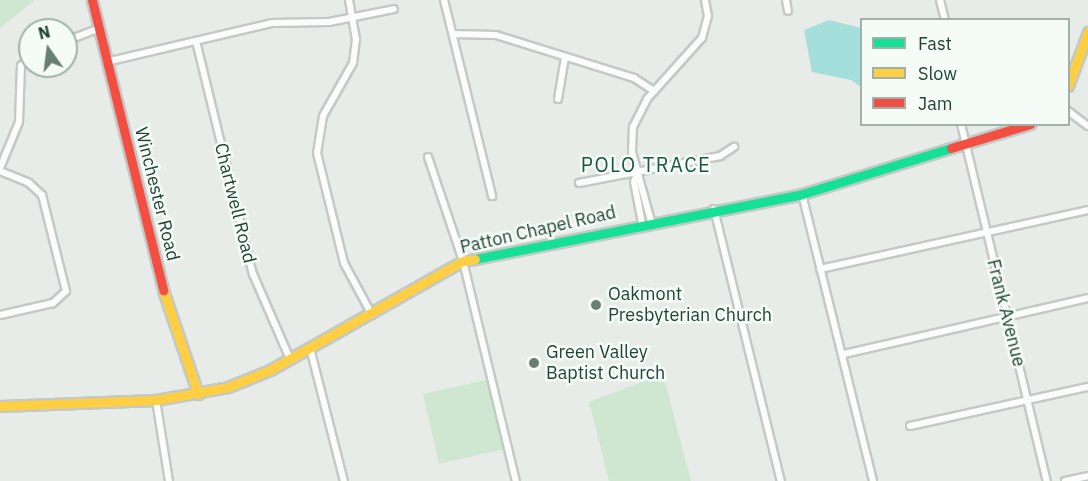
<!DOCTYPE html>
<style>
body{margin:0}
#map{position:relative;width:1088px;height:481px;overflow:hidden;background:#e7ece9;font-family:"IBM Plex Sans",sans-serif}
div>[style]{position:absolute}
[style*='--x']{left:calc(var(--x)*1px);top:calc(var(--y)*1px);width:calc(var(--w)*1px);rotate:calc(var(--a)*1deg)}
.green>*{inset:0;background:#cfe6d1}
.water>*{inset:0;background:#a4dfdc}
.roads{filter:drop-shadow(2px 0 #c4c9c6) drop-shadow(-2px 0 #c4c9c6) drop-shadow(0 2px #c4c9c6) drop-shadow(0 -2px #c4c9c6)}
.street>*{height:6px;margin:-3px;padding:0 3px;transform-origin:3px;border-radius:3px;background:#fbfcfc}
.fast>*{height:9px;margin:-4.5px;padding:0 4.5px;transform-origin:4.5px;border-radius:4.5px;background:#16e098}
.slow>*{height:9px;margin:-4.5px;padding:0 4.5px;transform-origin:4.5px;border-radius:4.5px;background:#ffcf43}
.jam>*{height:9px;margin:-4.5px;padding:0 4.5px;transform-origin:4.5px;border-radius:4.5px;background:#f24e42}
.dots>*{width:16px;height:16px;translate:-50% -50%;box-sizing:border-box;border:3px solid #f5fbf7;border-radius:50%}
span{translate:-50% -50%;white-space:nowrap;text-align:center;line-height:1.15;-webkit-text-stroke:5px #f5fbf7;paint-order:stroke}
.street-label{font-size:18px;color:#214334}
.poi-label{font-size:18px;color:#214334}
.left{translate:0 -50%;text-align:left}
.neighbourhood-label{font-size:20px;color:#1a573d;letter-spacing:1.5px}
.legend{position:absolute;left:860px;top:18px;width:210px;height:108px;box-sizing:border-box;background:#f5fbf7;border:2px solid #a0b1a9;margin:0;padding:8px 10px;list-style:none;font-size:18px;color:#214334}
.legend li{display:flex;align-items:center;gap:12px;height:30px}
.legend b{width:30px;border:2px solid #a0b1a9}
.north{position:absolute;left:18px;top:18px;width:60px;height:60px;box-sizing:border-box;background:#f5fbf7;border:2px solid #a0b1a9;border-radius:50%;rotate:346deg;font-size:16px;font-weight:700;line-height:24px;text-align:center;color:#214334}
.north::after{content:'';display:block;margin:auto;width:21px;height:27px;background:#667e73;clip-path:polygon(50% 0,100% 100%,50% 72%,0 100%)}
</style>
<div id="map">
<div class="green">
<i style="clip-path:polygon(0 0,35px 0,0 28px)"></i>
<i style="clip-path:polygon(663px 374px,691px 481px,609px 481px,589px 402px)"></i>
<i style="clip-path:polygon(486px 380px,504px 449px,439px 464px,423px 394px)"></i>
</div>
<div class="water">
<i style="clip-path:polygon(829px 20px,861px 28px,861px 87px,851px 80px,812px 72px,804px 30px)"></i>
</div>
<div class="roads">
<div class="street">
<i style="--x:349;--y:0;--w:40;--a:80"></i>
<i style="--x:356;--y:39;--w:24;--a:97"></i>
<i style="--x:353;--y:63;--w:61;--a:119.5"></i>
<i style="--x:323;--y:116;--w:37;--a:99"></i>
<i style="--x:317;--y:153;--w:113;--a:76.2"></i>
<i style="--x:344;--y:263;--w:59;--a:61.7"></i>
<i style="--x:444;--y:0;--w:202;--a:76.2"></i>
<i style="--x:786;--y:0;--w:11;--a:80"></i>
<i style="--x:940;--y:0;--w:21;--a:76"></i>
<i style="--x:453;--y:34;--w:43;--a:1.3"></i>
<i style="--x:496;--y:35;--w:145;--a:17.3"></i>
<i style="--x:634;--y:78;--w:24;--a:33"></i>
<i style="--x:66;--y:41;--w:34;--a:-21"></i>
<i style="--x:196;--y:41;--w:240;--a:76.3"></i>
<i style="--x:253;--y:274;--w:93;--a:66.5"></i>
<i style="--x:106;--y:62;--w:171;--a:-13.2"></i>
<i style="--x:272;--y:23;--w:57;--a:-1"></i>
<i style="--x:329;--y:22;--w:66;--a:-11.3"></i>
<i style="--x:558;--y:99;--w:43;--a:-80.5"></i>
<i style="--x:1068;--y:111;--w:25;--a:37"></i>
<i style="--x:961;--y:124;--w:367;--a:76.5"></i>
<i style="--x:428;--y:157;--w:110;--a:71.4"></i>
<i style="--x:463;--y:261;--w:226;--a:76.5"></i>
<i style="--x:0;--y:168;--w:50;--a:-67.6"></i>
<i style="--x:19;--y:122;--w:56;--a:-88"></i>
<i style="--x:21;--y:66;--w:13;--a:-45"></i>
<i style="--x:0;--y:171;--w:31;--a:22"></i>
<i style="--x:29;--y:183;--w:18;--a:43"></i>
<i style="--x:42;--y:195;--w:99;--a:76"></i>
<i style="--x:66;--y:291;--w:18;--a:137"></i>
<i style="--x:53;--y:303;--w:54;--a:167.2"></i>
<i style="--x:637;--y:173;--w:9;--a:108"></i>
<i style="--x:634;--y:182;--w:42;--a:79"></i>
<i style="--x:579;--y:183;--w:144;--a:-10.8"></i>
<i style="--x:720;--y:156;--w:17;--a:-33"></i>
<i style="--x:802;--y:194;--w:296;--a:76.1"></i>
<i style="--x:714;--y:209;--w:280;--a:76.2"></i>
<i style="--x:651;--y:221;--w:72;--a:-105.4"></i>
<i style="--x:632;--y:152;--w:25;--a:-88"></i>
<i style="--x:633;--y:127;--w:31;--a:-63"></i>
<i style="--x:647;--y:99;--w:82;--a:-48"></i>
<i style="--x:702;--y:38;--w:23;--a:-75"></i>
<i style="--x:708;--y:16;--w:16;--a:-101"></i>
<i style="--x:820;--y:269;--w:274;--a:-12.4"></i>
<i style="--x:310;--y:348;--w:137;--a:75.7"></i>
<i style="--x:844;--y:354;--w:250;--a:-12.9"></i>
<i style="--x:156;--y:400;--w:82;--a:80.9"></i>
<i style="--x:910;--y:426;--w:182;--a:-12.4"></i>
<i style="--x:1065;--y:481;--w:24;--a:-12"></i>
</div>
<div class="fast">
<i style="--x:475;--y:259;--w:330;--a:-11.2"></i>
<i style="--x:799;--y:195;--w:159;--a:-17.2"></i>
</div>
<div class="slow">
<i style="--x:1068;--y:86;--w:58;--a:-69.7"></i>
<i style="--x:163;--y:290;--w:110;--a:71.4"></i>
<i style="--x:0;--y:406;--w:156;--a:-2.2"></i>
<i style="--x:156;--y:400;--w:73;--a:-10.2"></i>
<i style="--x:228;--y:387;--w:45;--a:-22"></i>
<i style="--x:270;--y:370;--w:222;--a:-29.5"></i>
<i style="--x:463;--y:261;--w:12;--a:-9"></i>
</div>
<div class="jam">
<i style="--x:92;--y:0;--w:299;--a:76.2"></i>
<i style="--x:951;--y:148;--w:83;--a:-16.9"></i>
</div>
</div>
<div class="dots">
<i style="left:596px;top:305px;background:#667e73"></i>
<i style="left:534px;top:363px;background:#667e73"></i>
</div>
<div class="street-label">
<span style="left:157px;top:194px;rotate:76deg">Winchester Road</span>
<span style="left:235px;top:203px;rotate:76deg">Chartwell Road</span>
<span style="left:538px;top:230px;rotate:-13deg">Patton Chapel Road</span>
<span style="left:1006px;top:313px;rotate:76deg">Frank Avenue</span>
</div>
<div class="poi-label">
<span class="left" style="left:608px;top:305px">Oakmont<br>Presbyterian Church</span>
<span class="left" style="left:546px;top:363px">Green Valley<br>Baptist Church</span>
</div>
<div class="neighbourhood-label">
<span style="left:646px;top:164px">POLO TRACE</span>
</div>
<ul class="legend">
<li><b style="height:8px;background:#16e098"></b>Fast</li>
<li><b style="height:8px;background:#ffcf43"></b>Slow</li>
<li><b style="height:8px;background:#f24e42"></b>Jam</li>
</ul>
<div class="north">N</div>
</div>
